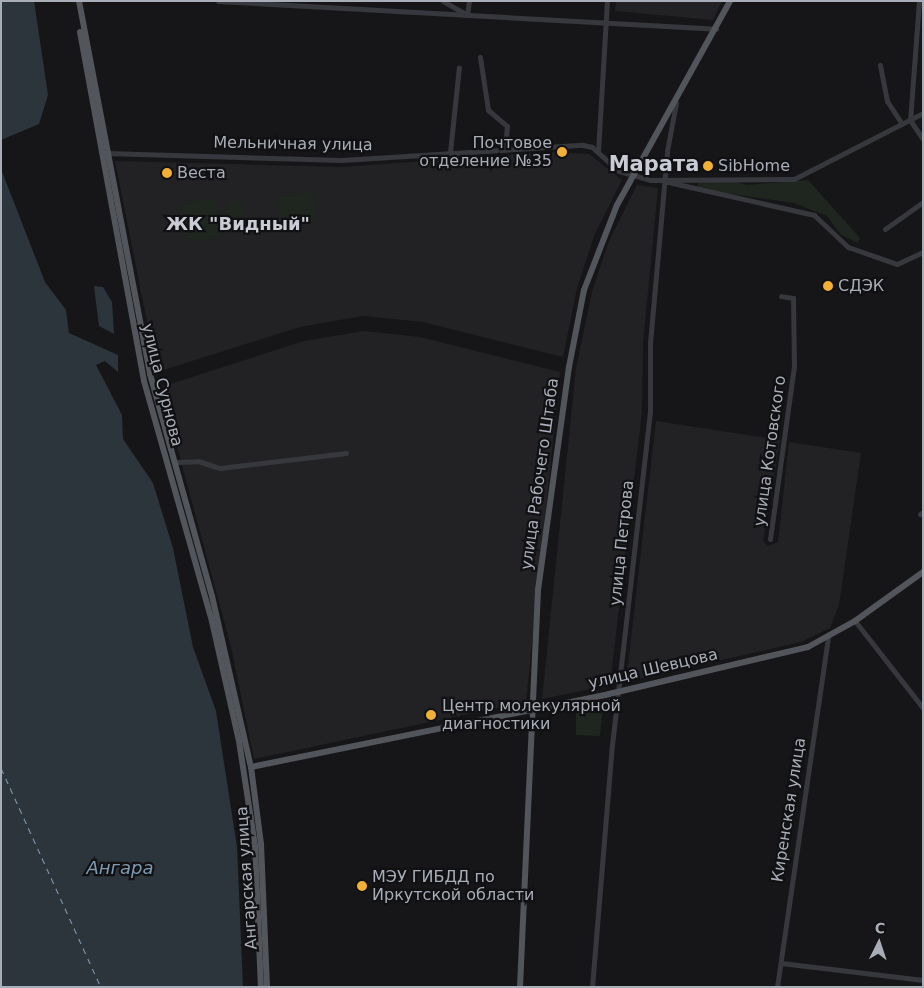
<!DOCTYPE html>
<meta charset="utf-8">
<style>
body{margin:0}
#map{position:relative;width:924px;height:988px;overflow:hidden;background:#161618;font-family:"DejaVu Sans",sans-serif}
div>[style]{position:absolute}
[style*='--x']{left:calc(var(--x)*1px);top:calc(var(--y)*1px);width:calc(var(--w)*1px);rotate:calc(var(--a)*1deg)}
.built>*{inset:0;background:#222225}
.green>*{inset:0;background:#1e261f}
.round{border-radius:50%}
.water>*{inset:0;background:#2c353c}
.ferry>*{height:1px;margin-top:-0.5px;transform-origin:0;background:repeating-linear-gradient(90deg,#7f9bb3 0 6px,transparent 0 11px)}
.minor>*{height:5px;margin:-2.5px;padding:0 2.5px;transform-origin:2.5px;border-radius:2.5px;background:#37383d}
.major>*{height:6px;margin:-3px;padding:0 3px;transform-origin:3px;border-radius:3px;background:#53555c}
.dots>*{width:14px;height:14px;translate:-50% -50%;box-sizing:border-box;border:2px solid #111113;border-radius:50%}
span{translate:-50% -50%;white-space:nowrap;text-align:center;line-height:1.15;-webkit-text-stroke:4.5px #111113;paint-order:stroke}
.poi-label{font-size:16px;color:#a8adb8}
.right{translate:-100% -50%;text-align:right}
.left{translate:0 -50%;text-align:left}
.street-label{font-size:16px;color:#a8adb8}
.neighbourhood-label{font-size:18px;color:#c9ccd4;font-weight:700}
.water-label{font-size:18px;color:#7f9bb3;font-style:italic}
.district-label{font-size:21px;color:#c9ccd4;font-weight:700}
.frame{position:absolute;inset:0;border:2px solid #a8adb8;pointer-events:none}
.north{position:absolute;left:854px;top:918px;width:50px;height:50px;-webkit-text-stroke:4px #111113;paint-order:stroke;rotate:4deg;font-size:14px;font-weight:700;line-height:20px;text-align:center;color:#a8adb8}
.north::after{content:'';display:block;margin:auto;width:18px;height:22px;background:#a8adb8;clip-path:polygon(50% 0,100% 100%,50% 72%,0 100%)}
</style>
<div id="map">
<div class="built">
<i style="clip-path:polygon(616px 1px,722px 1px,713px 20px,615px 11px)"></i>
<i style="clip-path:polygon(550px 152px,589px 154px,622px 180px,594px 236px,577px 288px,563px 357px,423px 322px,363px 316px,300px 327px,157px 372px,115px 161px,342px 167px)"></i>
<i style="clip-path:polygon(637px 185px,658px 188px,643px 343px,642px 412px,610px 685px,542px 699px,576px 368px,592px 292px,609px 241px)"></i>
<i style="clip-path:polygon(364px 331px,420px 337px,560px 372px,526px 702px,254px 759px,231px 647px,161px 387px,304px 341px)"></i>
<i style="clip-path:polygon(656px 421px,780px 440px,763px 541px,768px 546px,778px 542px,789px 442px,861px 453px,839px 605px,830px 628px,801px 642px,626px 682px)"></i>
</div>
<div class="green">
<i style="clip-path:polygon(727px 180px,747px 185px,808px 180px,860px 238px,858px 243px,841px 235px,827px 216px,794px 203px,697px 189px,698px 181px)"></i>
<i style="clip-path:polygon(312px 191px,317px 220px,282px 226px,277px 197px)"></i>
<i style="clip-path:polygon(215px 198px,221px 236px,186px 242px,179px 204px)"></i>
<i class="round" style="left:226px;top:200px;width:18px;height:18px"></i>
<i style="clip-path:polygon(603px 705px,600px 736px,576px 735px,576px 710px)"></i>
</div>
<div class="water">
<i style="clip-path:polygon(1px 1px,34px 1px,48px 95px,39px 124px,1px 140px)"></i>
<i style="clip-path:polygon(1px 169px,45px 282px,66px 310px,69px 333px,118px 355px,118px 372px,105px 361px,96px 365px,122px 415px,123px 439px,153px 483px,173px 548px,193px 647px,216px 711px,237px 847px,243px 987px,1px 987px)"></i>
<i style="clip-path:polygon(94px 286px,103px 287px,112px 302px,114px 334px,99px 326px)"></i>
</div>
<div class="ferry">
<i style="--x:1;--y:768;--w:241;--a:65.5"></i>
</div>
<div class="minor">
<i style="--x:218;--y:1;--w:499;--a:3.2"></i>
<i style="--x:443;--y:1;--w:28;--a:30"></i>
<i style="--x:467;--y:15;--w:14;--a:-82"></i>
<i style="--x:919;--y:1;--w:119;--a:94.3"></i>
<i style="--x:910;--y:120;--w:23;--a:56"></i>
<i style="--x:480;--y:57;--w:54;--a:81.4"></i>
<i style="--x:488;--y:110;--w:25;--a:40"></i>
<i style="--x:507;--y:126;--w:22;--a:95"></i>
<i style="--x:880;--y:65;--w:37;--a:79"></i>
<i style="--x:887;--y:101;--w:27;--a:57"></i>
<i style="--x:450;--y:152;--w:85;--a:-84"></i>
<i style="--x:598;--y:152;--w:151;--a:-86.6"></i>
<i style="--x:106;--y:153;--w:236;--a:1.7"></i>
<i style="--x:342;--y:160;--w:241;--a:-3.6"></i>
<i style="--x:583;--y:145;--w:9;--a:13"></i>
<i style="--x:592;--y:147;--w:36;--a:42"></i>
<i style="--x:619;--y:171;--w:32;--a:16"></i>
<i style="--x:650;--y:180;--w:144;--a:-0.4"></i>
<i style="--x:794;--y:179;--w:145;--a:-27.1"></i>
<i style="--x:668;--y:182;--w:150;--a:12.7"></i>
<i style="--x:814;--y:215;--w:47;--a:43.3"></i>
<i style="--x:848;--y:247;--w:52;--a:19.1"></i>
<i style="--x:897;--y:264;--w:29;--a:-25"></i>
<i style="--x:885;--y:229;--w:47;--a:-35.4"></i>
<i style="--x:174;--y:462;--w:24;--a:-2"></i>
<i style="--x:198;--y:461;--w:23;--a:18"></i>
<i style="--x:220;--y:468;--w:127;--a:-6.8"></i>
<i style="--x:920;--y:514;--w:4;--a:-34"></i>
<i style="--x:770;--y:539;--w:174;--a:-82.1"></i>
<i style="--x:794;--y:367;--w:69;--a:-90.8"></i>
<i style="--x:793;--y:298;--w:12;--a:-171"></i>
<i style="--x:855;--y:621;--w:110;--a:52"></i>
<i style="--x:781;--y:963;--w:143;--a:6.8"></i>
<i style="--x:592;--y:987;--w:243;--a:-85.3"></i>
<i style="--x:612;--y:745;--w:335;--a:-83.5"></i>
<i style="--x:650;--y:412;--w:69;--a:-90"></i>
<i style="--x:650;--y:343;--w:193;--a:-84.9"></i>
<i style="--x:667;--y:151;--w:49;--a:-79.4"></i>
<i style="--x:777;--y:987;--w:353;--a:-81.7"></i>
</div>
<div class="major">
<i style="--x:79;--y:1;--w:380;--a:79.2"></i>
<i style="--x:150;--y:374;--w:230;--a:74.4"></i>
<i style="--x:212;--y:596;--w:175;--a:77.2"></i>
<i style="--x:251;--y:767;--w:78;--a:82.6"></i>
<i style="--x:261;--y:844;--w:143;--a:87.6"></i>
<i style="--x:80;--y:32;--w:355;--a:79.6"></i>
<i style="--x:144;--y:381;--w:245;--a:74.2"></i>
<i style="--x:211;--y:617;--w:127;--a:77.3"></i>
<i style="--x:239;--y:741;--w:106;--a:81.3"></i>
<i style="--x:255;--y:846;--w:141;--a:87.6"></i>
<i style="--x:251;--y:767;--w:365;--a:-11.5"></i>
<i style="--x:609;--y:694;--w:204;--a:-13.3"></i>
<i style="--x:808;--y:647;--w:54;--a:-29"></i>
<i style="--x:855;--y:621;--w:84;--a:-35.8"></i>
<i style="--x:520;--y:987;--w:397;--a:-87.4"></i>
<i style="--x:538;--y:590;--w:225;--a:-82.1"></i>
<i style="--x:569;--y:367;--w:78;--a:-79"></i>
<i style="--x:584;--y:290;--w:91;--a:-68.8"></i>
<i style="--x:617;--y:205;--w:233;--a:-61"></i>
</div>
<div class="dots">
<i style="left:562px;top:152px;background:#f2b134"></i>
<i style="left:708px;top:166px;background:#f2b134"></i>
<i style="left:167px;top:173px;background:#f2b134"></i>
<i style="left:828px;top:286px;background:#f2b134"></i>
<i style="left:431px;top:715px;background:#f2b134"></i>
<i style="left:362px;top:886px;background:#f2b134"></i>
</div>
<div class="poi-label">
<span class="right" style="left:552px;top:152px">Почтовое<br>отделение №35</span>
<span class="left" style="left:718px;top:166px">SibHome</span>
<span class="left" style="left:177px;top:173px">Веста</span>
<span class="left" style="left:838px;top:286px">СДЭК</span>
<span class="left" style="left:442px;top:715px">Центр молекулярной<br>диагностики</span>
<span class="left" style="left:372px;top:886px">МЭУ ГИБДД по<br>Иркутской области</span>
</div>
<div class="street-label">
<span style="left:293px;top:144px;rotate:1deg">Мельничная улица</span>
<span style="left:162px;top:385px;rotate:76deg">улица Сурнова</span>
<span style="left:770px;top:451px;rotate:-82deg">улица Котовского</span>
<span style="left:540px;top:474px;rotate:-82deg">улица Рабочего Штаба</span>
<span style="left:622px;top:543px;rotate:-84deg">улица Петрова</span>
<span style="left:653px;top:669px;rotate:-13deg">улица Шевцова</span>
<span style="left:789px;top:810px;rotate:-81deg">Киренская улица</span>
<span style="left:247px;top:878px;rotate:-94deg">Ангарская улица</span>
</div>
<div class="neighbourhood-label">
<span style="left:238px;top:224px">ЖК "Видный"</span>
</div>
<div class="water-label">
<span style="left:120px;top:868px">Ангара</span>
</div>
<div class="district-label">
<span style="left:654px;top:164px">Марата</span>
</div>
<div class="frame"></div>
<div class="north">С</div>
</div>
